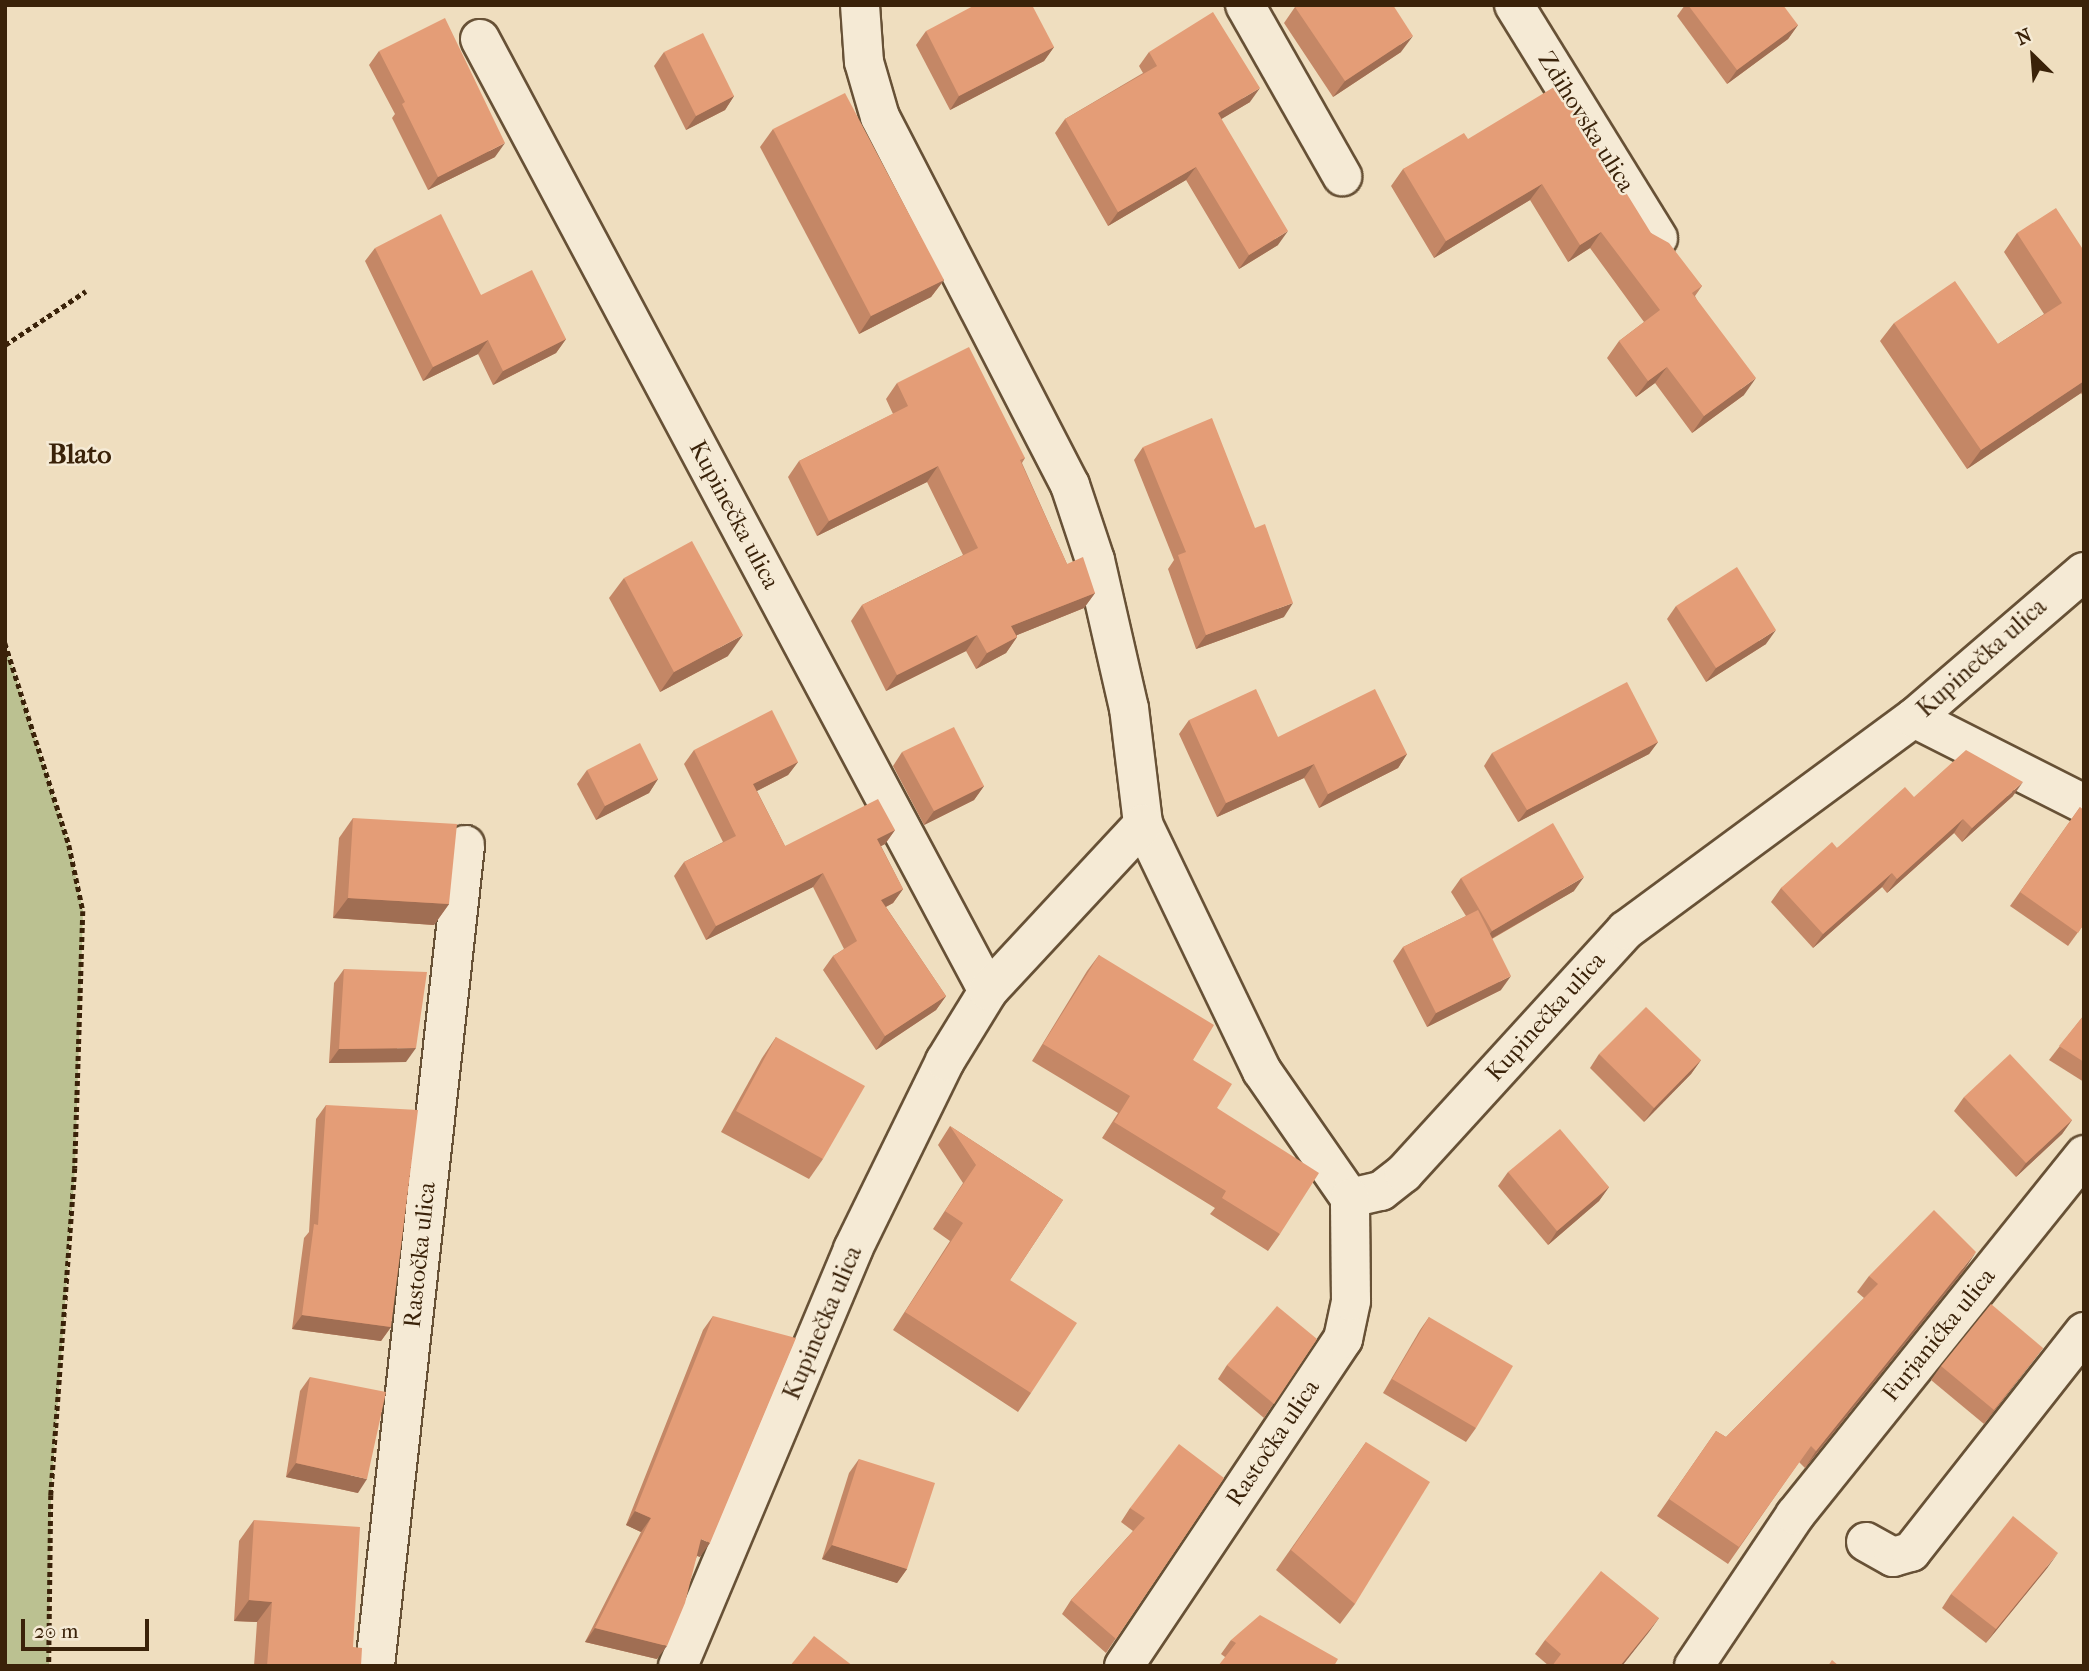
<!DOCTYPE html>
<meta charset="utf-8">
<style>
body{margin:0}
#map{position:relative;width:2089px;height:1671px;overflow:hidden;background:#efdebf;font-family:"IM FELL French Canon",serif}
div>[style]{position:absolute}
[style*='--x']{left:calc(var(--x)*1px);top:calc(var(--y)*1px);width:calc(var(--w)*1px);rotate:calc(var(--a)*1deg)}
.green>*{inset:0;background:#bbc191}
.path>*{height:4.5px;margin-top:-2.25px;transform-origin:0;background:repeating-linear-gradient(90deg,#3a2209 0 5px,transparent 0 8.5px)}
.roads{filter:drop-shadow(2px 0 #675136) drop-shadow(-2px 0 #675136) drop-shadow(0 2px #675136) drop-shadow(0 -2px #675136)}
.street>*{height:38px;margin:-19px;padding:0 19px;transform-origin:19px;border-radius:19px;background:#f5ead5}
.wall>*{inset:0;background:#c48766}
.shaded-wall>*{inset:0;background:#a06e53}
.building>*{inset:0;background:#e49d77}
span{translate:-50% -50%;white-space:nowrap;text-align:center;line-height:1.15;-webkit-text-stroke:5px #f5ead5;paint-order:stroke}
.street-label{font-size:24px;color:#3a2209}
.quarter-label{font-size:28px;color:#3a2209;font-weight:700}
.frame{position:absolute;inset:0;border:7px solid #3a2209;pointer-events:none}
.north{position:absolute;left:1998px;top:21px;width:70px;height:70px;-webkit-text-stroke:5px #f5ead5;paint-order:stroke;rotate:335deg;font-size:19px;font-weight:700;line-height:28px;text-align:center;color:#3a2209}
.north::after{content:'';display:block;margin:auto;width:24px;height:32px;background:#3a2209;clip-path:polygon(50% 0,100% 100%,50% 72%,0 100%)}
.scale{position:absolute;left:21px;top:1619px;width:128px;height:32px;box-sizing:border-box;border:4px solid #3a2209;border-top:0;padding-left:9px;font-size:21px;line-height:24px;white-space:nowrap;color:#3a2209;-webkit-text-stroke:5px #f5ead5;paint-order:stroke}
</style>
<div id="map">
<div class="green">
<i style="clip-path:polygon(5px 643px,69px 845px,83px 911px,75px 1168px,51px 1495px,49px 1666px,5px 1666px)"></i>
</div>
<div class="path">
<i style="--x:5;--y:345;--w:97;--a:-33.7"></i>
<i style="--x:5;--y:643;--w:212;--a:72.4"></i>
<i style="--x:69;--y:845;--w:67;--a:78"></i>
<i style="--x:83;--y:911;--w:257;--a:91.8"></i>
<i style="--x:75;--y:1168;--w:328;--a:94.2"></i>
<i style="--x:51;--y:1495;--w:171;--a:90.7"></i>
</div>
<div class="roads">
<div class="street">
<i style="--x:860;--y:5;--w:57;--a:86"></i>
<i style="--x:864;--y:62;--w:57;--a:73.8"></i>
<i style="--x:880;--y:117;--w:414;--a:62.7"></i>
<i style="--x:1070;--y:485;--w:79;--a:71.6"></i>
<i style="--x:1095;--y:560;--w:152;--a:77.1"></i>
<i style="--x:1129;--y:708;--w:117;--a:83.1"></i>
<i style="--x:1143;--y:824;--w:274;--a:64.3"></i>
<i style="--x:1262;--y:1071;--w:155;--a:55.3"></i>
<i style="--x:1350;--y:1198;--w:32;--a:-13"></i>
<i style="--x:1381;--y:1191;--w:29;--a:-38"></i>
<i style="--x:1404;--y:1173;--w:329;--a:-47.6"></i>
<i style="--x:1626;--y:930;--w:358;--a:-36.4"></i>
<i style="--x:1914;--y:718;--w:224;--a:-40.7"></i>
<i style="--x:1245;--y:5;--w:197;--a:60.4"></i>
<i style="--x:1514;--y:5;--w:274;--a:58.3"></i>
<i style="--x:480;--y:39;--w:1079;--a:61.92"></i>
<i style="--x:1914;--y:718;--w:191;--a:26.8"></i>
<i style="--x:1866;--y:1542;--w:31;--a:29"></i>
<i style="--x:1893;--y:1557;--w:19;--a:-16"></i>
<i style="--x:1911;--y:1552;--w:280;--a:-51.8"></i>
<i style="--x:375;--y:1666;--w:826;--a:-83.74"></i>
<i style="--x:678;--y:1666;--w:452;--a:-67.2"></i>
<i style="--x:853;--y:1249;--w:209;--a:-63.9"></i>
<i style="--x:945;--y:1061;--w:82;--a:-58.4"></i>
<i style="--x:988;--y:991;--w:228;--a:-47.1"></i>
<i style="--x:1124;--y:1666;--w:394;--a:-56.2"></i>
<i style="--x:1343;--y:1339;--w:39;--a:-78"></i>
<i style="--x:1351;--y:1301;--w:103;--a:-90.6"></i>
<i style="--x:1694;--y:1666;--w:182;--a:-56.2"></i>
<i style="--x:1795;--y:1515;--w:462;--a:-51.2"></i>
</div>
</div>
<div class="wall">
<i style="clip-path:polygon(1294px 5px,1393px 5px,1401px 52px,1333px 97px,1284px 23px,1295px 7px)"></i>
<i style="clip-path:polygon(1685px 5px,1688px 5px,1798px 25px,1788px 39px,1727px 84px,1677px 16px)"></i>
<i style="clip-path:polygon(926px 31px,1054px 47px,1044px 61px,950px 110px,916px 45px)"></i>
<i style="clip-path:polygon(379px 51px,495px 157px,428px 190px,392px 118px,395px 114px,369px 65px)"></i>
<i style="clip-path:polygon(664px 52px,734px 96px,725px 110px,686px 130px,654px 66px)"></i>
<i style="clip-path:polygon(1149px 52px,1250px 102px,1221px 119px,1278px 245px,1239px 269px,1186px 180px,1108px 226px,1055px 133px,1065px 119px,1143px 73px,1139px 66px)"></i>
<i style="clip-path:polygon(773px 129px,944px 280px,931px 297px,859px 334px,760px 147px)"></i>
<i style="clip-path:polygon(1468px 139px,1651px 233px,1702px 286px,1695px 296px,1744px 395px,1692px 433px,1655px 383px,1636px 397px,1607px 358px,1619px 341px,1644px 322px,1590px 248px,1568px 262px,1530px 200px,1434px 258px,1391px 186px,1403px 169px)"></i>
<i style="clip-path:polygon(2017px 233px,2084px 251px,2084px 398px,2081px 393px,1967px 469px,1880px 341px,1894px 323px,1998px 344px,2044px 314px,2004px 252px)"></i>
<i style="clip-path:polygon(375px 248px,481px 295px,566px 339px,556px 353px,493px 385px,478px 354px,423px 381px,365px 261px)"></i>
<i style="clip-path:polygon(897px 383px,1025px 458px,1022px 463px,1067px 564px,1095px 593px,1084px 608px,1017px 635px,1017px 637px,1006px 653px,976px 669px,966px 651px,886px 691px,851px 621px,862px 605px,963px 555px,927px 482px,817px 536px,788px 477px,799px 461px,893px 414px,886px 399px)"></i>
<i style="clip-path:polygon(1143px 447px,1284px 617px,1196px 649px,1168px 569px,1174px 560px,1134px 460px)"></i>
<i style="clip-path:polygon(624px 578px,728px 656px,660px 692px,609px 598px)"></i>
<i style="clip-path:polygon(1676px 606px,1766px 644px,1706px 682px,1667px 619px)"></i>
<i style="clip-path:polygon(1189px 720px,1278px 737px,1407px 754px,1398px 768px,1319px 808px,1304px 778px,1217px 817px,1179px 734px)"></i>
<i style="clip-path:polygon(1658px 742px,1649px 754px,1518px 822px,1484px 766px,1492px 753px)"></i>
<i style="clip-path:polygon(694px 750px,798px 762px,788px 775px,757px 791px,785px 846px,895px 830px,885px 844px,881px 846px,903px 889px,893px 903px,886px 907px,946px 996px,936px 1010px,876px 1050px,823px 970px,833px 956px,844px 949px,813px 887px,706px 940px,674px 876px,684px 862px,723px 842px,684px 764px)"></i>
<i style="clip-path:polygon(902px 752px,984px 786px,974px 800px,924px 825px,893px 766px)"></i>
<i style="clip-path:polygon(587px 770px,658px 779px,649px 793px,596px 820px,577px 784px)"></i>
<i style="clip-path:polygon(2013px 796px,1962px 842px,1954px 833px,1887px 893px,1882px 887px,1813px 948px,1771px 902px,1781px 888px,1837px 848px,1914px 797px)"></i>
<i style="clip-path:polygon(2080px 807px,2084px 924px,2068px 946px,2010px 906px)"></i>
<i style="clip-path:polygon(353px 818px,449px 904px,434px 925px,333px 918px,339px 838px)"></i>
<i style="clip-path:polygon(1461px 878px,1574px 891px,1492px 939px,1501px 990px,1427px 1027px,1393px 961px,1403px 947px,1466px 916px,1451px 892px)"></i>
<i style="clip-path:polygon(1099px 955px,1193px 1060px,1280px 1234px,1268px 1251px,1210px 1214px,1215px 1208px,1102px 1138px,1118px 1113px,1032px 1061px,1087px 971px)"></i>
<i style="clip-path:polygon(344px 969px,406px 1062px,329px 1063px,334px 983px)"></i>
<i style="clip-path:polygon(2084px 1015px,2084px 1082px,2049px 1060px)"></i>
<i style="clip-path:polygon(776px 1037px,823px 1159px,809px 1179px,721px 1132px,762px 1058px)"></i>
<i style="clip-path:polygon(1599px 1054px,1701px 1060px,1691px 1074px,1644px 1122px,1590px 1068px)"></i>
<i style="clip-path:polygon(1964px 1097px,2072px 1120px,2062px 1134px,2016px 1177px,1954px 1111px)"></i>
<i style="clip-path:polygon(326px 1105px,391px 1327px,381px 1341px,292px 1329px,304px 1238px,309px 1232px,316px 1119px)"></i>
<i style="clip-path:polygon(950px 1126px,1063px 1200px,1010px 1280px,1031px 1393px,1018px 1412px,893px 1330px,950px 1241px,933px 1229px,963px 1183px,938px 1145px)"></i>
<i style="clip-path:polygon(1508px 1172px,1609px 1187px,1599px 1201px,1548px 1245px,1498px 1186px)"></i>
<i style="clip-path:polygon(1965px 1269px,1805px 1468px,1799px 1462px,1728px 1564px,1657px 1516px,1716px 1431px,1726px 1437px,1864px 1298px,1857px 1292px,1869px 1276px)"></i>
<i style="clip-path:polygon(713px 1316px,700px 1557px,697px 1556px,657px 1659px,585px 1642px,641px 1532px,626px 1525px,703px 1330px)"></i>
<i style="clip-path:polygon(1429px 1317px,1476px 1428px,1466px 1442px,1383px 1393px,1420px 1330px)"></i>
<i style="clip-path:polygon(1317px 1339px,1264px 1418px,1218px 1379px,1227px 1365px)"></i>
<i style="clip-path:polygon(2043px 1348px,1984px 1424px,1931px 1380px,1941px 1366px)"></i>
<i style="clip-path:polygon(310px 1377px,358px 1493px,286px 1477px,300px 1391px)"></i>
<i style="clip-path:polygon(1366px 1442px,1355px 1604px,1340px 1624px,1276px 1570px)"></i>
<i style="clip-path:polygon(859px 1459px,907px 1569px,897px 1583px,822px 1559px,849px 1473px)"></i>
<i style="clip-path:polygon(1224px 1478px,1106px 1653px,1062px 1614px,1071px 1600px,1133px 1531px,1121px 1522px,1130px 1508px)"></i>
<i style="clip-path:polygon(254px 1520px,353px 1647px,361px 1666px,254px 1666px,257px 1622px,234px 1621px,239px 1541px)"></i>
<i style="clip-path:polygon(2048px 1567px,1986px 1643px,1942px 1608px,1951px 1594px)"></i>
<i style="clip-path:polygon(1659px 1618px,1622px 1666px,1549px 1666px,1535px 1654px,1545px 1640px)"></i>
<i style="clip-path:polygon(1231px 1640px,1334px 1666px,1225px 1657px,1221px 1654px)"></i>
</div>
<div class="shaded-wall">
<i style="clip-path:polygon(1798px 25px,1788px 39px,1727px 84px,1737px 70px)"></i>
<i style="clip-path:polygon(1413px 36px,1401px 52px,1333px 97px,1345px 81px)"></i>
<i style="clip-path:polygon(1054px 47px,1044px 61px,950px 110px,959px 96px)"></i>
<i style="clip-path:polygon(1260px 88px,1250px 102px,1208px 127px,1218px 113px)"></i>
<i style="clip-path:polygon(734px 96px,725px 110px,686px 130px,696px 116px)"></i>
<i style="clip-path:polygon(505px 143px,495px 157px,428px 190px,438px 177px)"></i>
<i style="clip-path:polygon(1196px 167px,1186px 180px,1108px 226px,1118px 212px)"></i>
<i style="clip-path:polygon(1542px 184px,1530px 200px,1434px 258px,1446px 241px)"></i>
<i style="clip-path:polygon(1288px 231px,1278px 245px,1239px 269px,1249px 255px)"></i>
<i style="clip-path:polygon(1601px 232px,1590px 248px,1568px 262px,1580px 245px)"></i>
<i style="clip-path:polygon(944px 280px,931px 297px,859px 334px,871px 316px)"></i>
<i style="clip-path:polygon(566px 339px,556px 353px,493px 385px,503px 371px)"></i>
<i style="clip-path:polygon(488px 340px,478px 354px,423px 381px,433px 367px)"></i>
<i style="clip-path:polygon(1667px 367px,1655px 383px,1636px 397px,1648px 381px)"></i>
<i style="clip-path:polygon(1756px 378px,1744px 395px,1692px 433px,1704px 416px)"></i>
<i style="clip-path:polygon(2084px 381px,2084px 389px,2081px 393px,1967px 469px,1981px 450px)"></i>
<i style="clip-path:polygon(938px 466px,927px 482px,817px 536px,829px 521px)"></i>
<i style="clip-path:polygon(1095px 593px,1084px 608px,1000px 642px,1011px 626px)"></i>
<i style="clip-path:polygon(1293px 603px,1284px 617px,1196px 649px,1206px 635px)"></i>
<i style="clip-path:polygon(1776px 630px,1766px 644px,1706px 682px,1716px 668px)"></i>
<i style="clip-path:polygon(743px 635px,728px 656px,660px 692px,674px 672px)"></i>
<i style="clip-path:polygon(977px 635px,966px 651px,886px 691px,897px 675px)"></i>
<i style="clip-path:polygon(1017px 637px,1006px 653px,976px 669px,987px 653px)"></i>
<i style="clip-path:polygon(1658px 742px,1649px 754px,1518px 822px,1527px 810px)"></i>
<i style="clip-path:polygon(1407px 754px,1398px 768px,1319px 808px,1328px 794px)"></i>
<i style="clip-path:polygon(798px 762px,788px 775px,743px 798px,753px 784px)"></i>
<i style="clip-path:polygon(1314px 764px,1304px 778px,1217px 817px,1226px 803px)"></i>
<i style="clip-path:polygon(658px 779px,649px 793px,596px 820px,605px 806px)"></i>
<i style="clip-path:polygon(2023px 782px,2013px 796px,1962px 842px,1972px 828px)"></i>
<i style="clip-path:polygon(984px 786px,974px 800px,924px 825px,934px 811px)"></i>
<i style="clip-path:polygon(1963px 819px,1954px 833px,1887px 893px,1897px 879px)"></i>
<i style="clip-path:polygon(895px 830px,885px 844px,868px 853px,877px 839px)"></i>
<i style="clip-path:polygon(823px 873px,813px 887px,706px 940px,716px 926px)"></i>
<i style="clip-path:polygon(1892px 873px,1882px 887px,1813px 948px,1823px 934px)"></i>
<i style="clip-path:polygon(1584px 877px,1574px 891px,1482px 944px,1492px 931px)"></i>
<i style="clip-path:polygon(903px 889px,893px 903px,872px 914px,881px 900px)"></i>
<i style="clip-path:polygon(348px 898px,449px 904px,434px 925px,333px 918px)"></i>
<i style="clip-path:polygon(1511px 976px,1501px 990px,1427px 1027px,1436px 1013px)"></i>
<i style="clip-path:polygon(946px 996px,936px 1010px,876px 1050px,885px 1036px)"></i>
<i style="clip-path:polygon(416px 1048px,406px 1062px,329px 1063px,339px 1049px)"></i>
<i style="clip-path:polygon(1701px 1060px,1691px 1074px,1644px 1122px,1654px 1108px)"></i>
<i style="clip-path:polygon(2072px 1120px,2062px 1134px,2016px 1177px,2026px 1163px)"></i>
<i style="clip-path:polygon(1609px 1187px,1599px 1201px,1548px 1245px,1557px 1231px)"></i>
<i style="clip-path:polygon(1976px 1252px,1965px 1269px,1805px 1468px,1816px 1451px)"></i>
<i style="clip-path:polygon(302px 1315px,391px 1327px,381px 1341px,292px 1329px)"></i>
<i style="clip-path:polygon(2043px 1348px,2033px 1361px,1984px 1424px,1994px 1410px)"></i>
<i style="clip-path:polygon(296px 1463px,367px 1479px,358px 1493px,286px 1477px)"></i>
<i style="clip-path:polygon(635px 1511px,651px 1518px,641px 1532px,626px 1525px)"></i>
<i style="clip-path:polygon(701px 1539px,710px 1543px,700px 1557px,691px 1553px)"></i>
<i style="clip-path:polygon(832px 1545px,907px 1569px,897px 1583px,822px 1559px)"></i>
<i style="clip-path:polygon(2058px 1553px,2048px 1567px,1986px 1643px,1996px 1629px)"></i>
<i style="clip-path:polygon(249px 1600px,272px 1602px,257px 1622px,234px 1621px)"></i>
<i style="clip-path:polygon(1659px 1618px,1649px 1632px,1622px 1666px,1620px 1666px)"></i>
<i style="clip-path:polygon(595px 1628px,667px 1646px,657px 1659px,585px 1642px)"></i>
</div>
<div class="building">
<i style="clip-path:polygon(975px 5px,1032px 5px,1054px 47px,959px 96px,926px 31px)"></i>
<i style="clip-path:polygon(1297px 5px,1393px 5px,1413px 36px,1345px 81px,1295px 7px)"></i>
<i style="clip-path:polygon(1688px 5px,1783px 5px,1798px 25px,1737px 70px)"></i>
<i style="clip-path:polygon(1213px 12px,1260px 88px,1218px 113px,1288px 231px,1249px 255px,1196px 167px,1118px 212px,1065px 119px,1157px 66px,1149px 52px)"></i>
<i style="clip-path:polygon(445px 18px,505px 143px,438px 177px,402px 104px,405px 102px,379px 51px)"></i>
<i style="clip-path:polygon(703px 33px,734px 96px,696px 116px,664px 52px)"></i>
<i style="clip-path:polygon(1559px 84px,1651px 233px,1669px 243px,1702px 286px,1692px 293px,1756px 378px,1704px 416px,1667px 367px,1648px 381px,1619px 341px,1660px 310px,1601px 232px,1580px 245px,1542px 184px,1446px 241px,1403px 169px,1464px 133px,1468px 139px)"></i>
<i style="clip-path:polygon(845px 93px,944px 280px,871px 316px,773px 129px)"></i>
<i style="clip-path:polygon(2056px 208px,2084px 251px,2084px 381px,1981px 450px,1894px 323px,1955px 281px,1998px 344px,2062px 303px,2017px 233px)"></i>
<i style="clip-path:polygon(441px 214px,481px 295px,532px 270px,566px 339px,503px 371px,488px 340px,433px 367px,375px 248px)"></i>
<i style="clip-path:polygon(969px 347px,1025px 458px,1020px 460px,1067px 564px,1083px 557px,1095px 593px,1011px 626px,1017px 637px,987px 653px,977px 635px,897px 675px,862px 605px,978px 548px,938px 466px,829px 521px,799px 461px,908px 406px,897px 383px)"></i>
<i style="clip-path:polygon(1212px 418px,1255px 528px,1265px 524px,1293px 603px,1206px 635px,1178px 555px,1186px 552px,1143px 447px)"></i>
<i style="clip-path:polygon(692px 541px,743px 635px,674px 672px,624px 578px)"></i>
<i style="clip-path:polygon(1737px 567px,1776px 630px,1716px 668px,1676px 606px)"></i>
<i style="clip-path:polygon(1627px 682px,1658px 742px,1527px 810px,1492px 753px)"></i>
<i style="clip-path:polygon(1256px 689px,1278px 737px,1375px 689px,1407px 754px,1328px 794px,1314px 764px,1226px 803px,1189px 720px)"></i>
<i style="clip-path:polygon(772px 710px,798px 762px,753px 784px,785px 846px,878px 799px,895px 830px,877px 839px,903px 889px,881px 900px,946px 996px,885px 1036px,833px 956px,857px 941px,823px 873px,716px 926px,684px 862px,736px 836px,694px 750px)"></i>
<i style="clip-path:polygon(954px 727px,984px 786px,934px 811px,902px 752px)"></i>
<i style="clip-path:polygon(640px 743px,658px 779px,605px 806px,587px 770px)"></i>
<i style="clip-path:polygon(1966px 750px,2023px 782px,1972px 828px,1963px 819px,1897px 879px,1892px 873px,1823px 934px,1781px 888px,1832px 842px,1837px 848px,1905px 787px,1914px 797px)"></i>
<i style="clip-path:polygon(2080px 807px,2084px 810px,2084px 924px,2078px 933px,2020px 892px)"></i>
<i style="clip-path:polygon(353px 818px,457px 824px,449px 904px,348px 898px)"></i>
<i style="clip-path:polygon(1553px 823px,1584px 877px,1492px 931px,1461px 878px)"></i>
<i style="clip-path:polygon(1478px 910px,1511px 976px,1436px 1013px,1403px 947px)"></i>
<i style="clip-path:polygon(1099px 955px,1214px 1025px,1193px 1060px,1232px 1084px,1217px 1108px,1319px 1173px,1280px 1234px,1222px 1198px,1226px 1191px,1114px 1122px,1130px 1096px,1043px 1044px)"></i>
<i style="clip-path:polygon(344px 969px,427px 972px,416px 1048px,339px 1049px)"></i>
<i style="clip-path:polygon(1646px 1007px,1701px 1060px,1654px 1108px,1599px 1054px)"></i>
<i style="clip-path:polygon(2084px 1015px,2084px 1062px,2059px 1046px)"></i>
<i style="clip-path:polygon(776px 1037px,865px 1086px,823px 1159px,736px 1111px)"></i>
<i style="clip-path:polygon(2010px 1054px,2072px 1120px,2026px 1163px,1964px 1097px)"></i>
<i style="clip-path:polygon(326px 1105px,418px 1110px,391px 1327px,302px 1315px,314px 1224px,318px 1225px)"></i>
<i style="clip-path:polygon(950px 1126px,1063px 1200px,1010px 1280px,1077px 1323px,1031px 1393px,905px 1312px,963px 1223px,945px 1211px,976px 1165px)"></i>
<i style="clip-path:polygon(1560px 1129px,1609px 1187px,1557px 1231px,1508px 1172px)"></i>
<i style="clip-path:polygon(1934px 1210px,1976px 1252px,1816px 1451px,1811px 1446px,1739px 1547px,1669px 1499px,1716px 1431px,1726px 1437px,1878px 1284px,1869px 1276px)"></i>
<i style="clip-path:polygon(1991px 1304px,2043px 1348px,1994px 1410px,1941px 1366px)"></i>
<i style="clip-path:polygon(1277px 1306px,1317px 1339px,1274px 1404px,1227px 1365px)"></i>
<i style="clip-path:polygon(713px 1316px,796px 1338px,710px 1543px,701px 1539px,685px 1603px,667px 1646px,595px 1628px,651px 1518px,635px 1511px)"></i>
<i style="clip-path:polygon(1429px 1317px,1513px 1366px,1476px 1428px,1392px 1379px)"></i>
<i style="clip-path:polygon(310px 1377px,386px 1392px,367px 1479px,296px 1463px)"></i>
<i style="clip-path:polygon(1366px 1442px,1430px 1482px,1355px 1604px,1291px 1550px)"></i>
<i style="clip-path:polygon(1179px 1444px,1224px 1478px,1116px 1639px,1071px 1600px,1145px 1518px,1130px 1508px)"></i>
<i style="clip-path:polygon(859px 1459px,935px 1483px,907px 1569px,832px 1545px)"></i>
<i style="clip-path:polygon(2013px 1516px,2058px 1553px,1996px 1629px,1951px 1594px)"></i>
<i style="clip-path:polygon(254px 1520px,360px 1527px,353px 1647px,362px 1648px,361px 1666px,267px 1666px,272px 1602px,249px 1600px)"></i>
<i style="clip-path:polygon(1601px 1571px,1659px 1618px,1620px 1666px,1552px 1666px,1561px 1654px,1545px 1640px)"></i>
<i style="clip-path:polygon(1260px 1615px,1338px 1659px,1334px 1666px,1218px 1666px,1236px 1643px,1231px 1640px)"></i>
<i style="clip-path:polygon(814px 1636px,853px 1666px,790px 1666px)"></i>
<i style="clip-path:polygon(1832px 1660px,1839px 1666px,1828px 1666px)"></i>
</div>
<div class="street-label">
<span style="left:1586px;top:122px;rotate:58deg">Zdihovska ulica</span>
<span style="left:734px;top:515px;rotate:62deg">Kupinečka ulica</span>
<span style="left:1982px;top:658px;rotate:-42deg">Kupinečka ulica</span>
<span style="left:1546px;top:1017px;rotate:-48deg">Kupinečka ulica</span>
<span style="left:420px;top:1255px;rotate:-84deg">Rastočka ulica</span>
<span style="left:823px;top:1323px;rotate:-67deg">Kupinečka ulica</span>
<span style="left:1939px;top:1335px;rotate:-51deg">Furjanićka ulica</span>
<span style="left:1273px;top:1443px;rotate:-56deg">Rastočka ulica</span>
</div>
<div class="quarter-label">
<span style="left:80px;top:454px">Blato</span>
</div>
<div class="frame"></div>
<div class="north">N</div>
<div class="scale">20 m</div>
</div>
